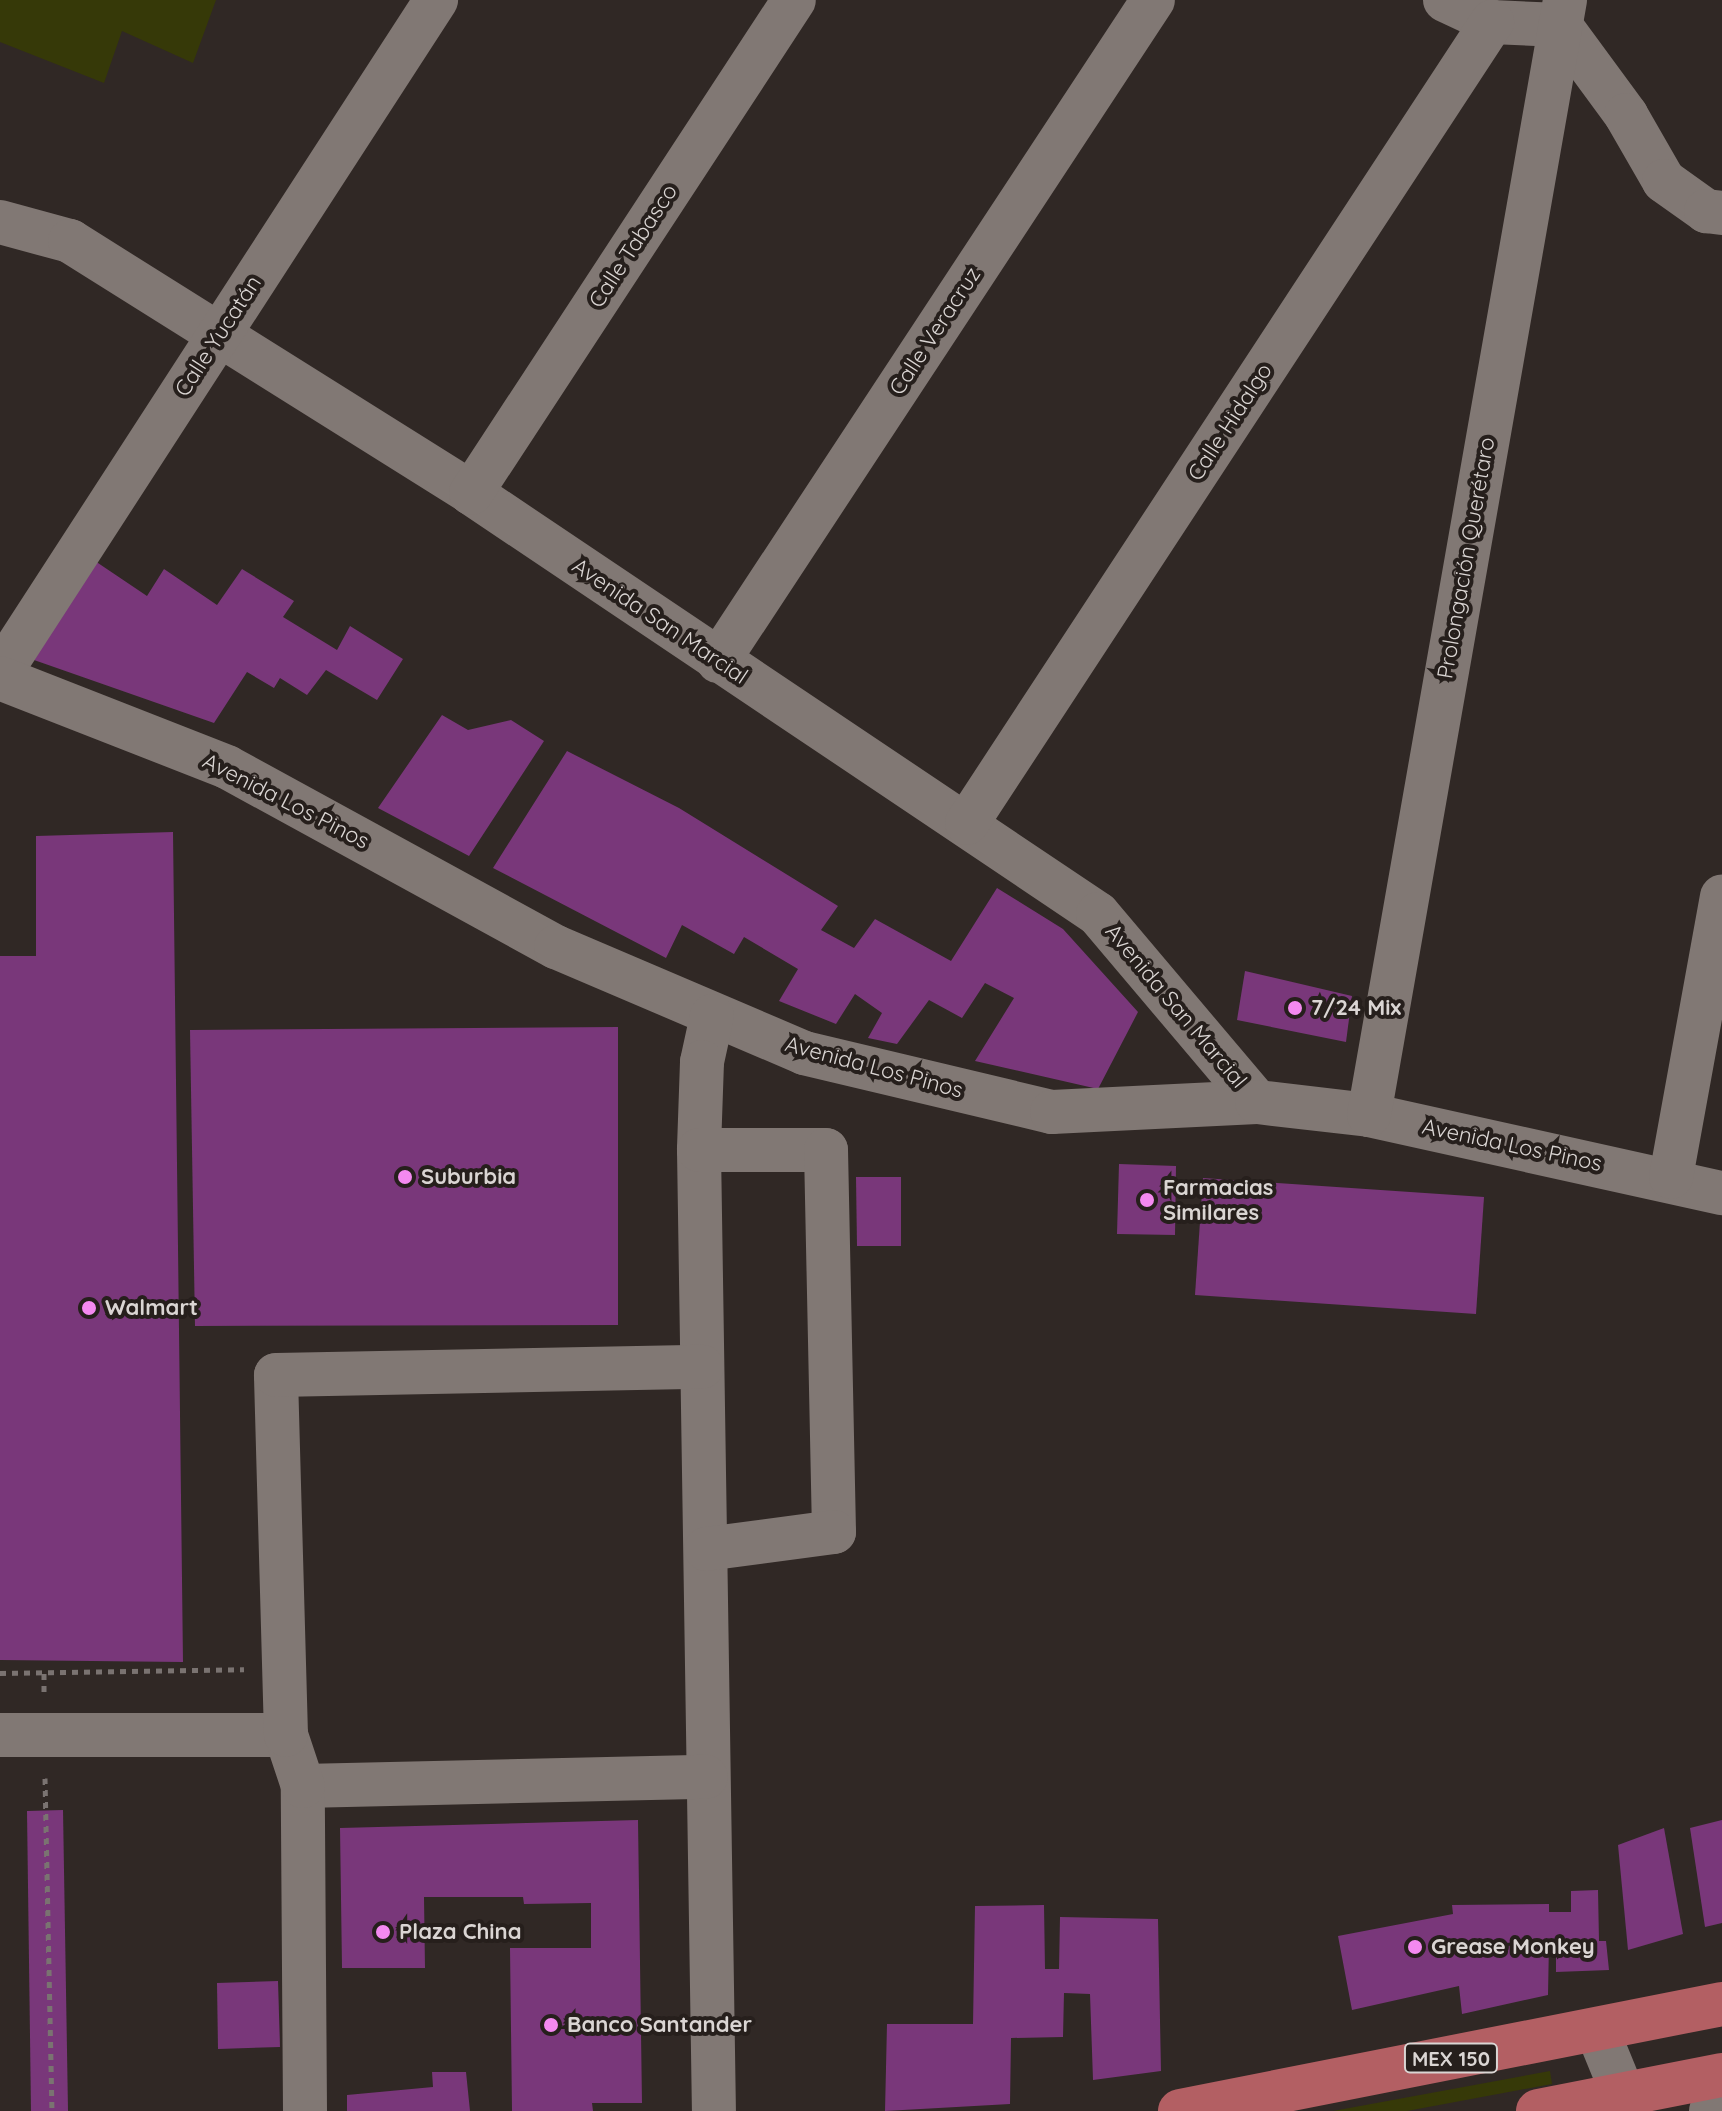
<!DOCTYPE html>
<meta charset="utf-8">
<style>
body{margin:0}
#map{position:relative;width:1722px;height:2111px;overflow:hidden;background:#302825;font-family:Quicksand,sans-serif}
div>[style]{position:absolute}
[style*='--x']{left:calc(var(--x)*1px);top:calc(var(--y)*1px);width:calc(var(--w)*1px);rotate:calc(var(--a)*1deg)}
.green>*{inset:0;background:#363908}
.building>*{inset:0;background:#79377a}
.path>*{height:5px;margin-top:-2.5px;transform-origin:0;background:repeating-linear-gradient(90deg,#7a7371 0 6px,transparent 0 12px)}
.minor>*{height:44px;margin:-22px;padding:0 22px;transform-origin:22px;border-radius:22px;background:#817874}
.major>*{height:44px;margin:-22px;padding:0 22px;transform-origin:22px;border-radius:22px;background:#b35f63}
.dots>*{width:22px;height:22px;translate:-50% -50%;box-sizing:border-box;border:4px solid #261f1c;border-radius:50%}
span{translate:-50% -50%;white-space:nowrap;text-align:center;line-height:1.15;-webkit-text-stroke:8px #261f1c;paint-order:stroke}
.shield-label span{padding:2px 6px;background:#261f1c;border:2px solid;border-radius:6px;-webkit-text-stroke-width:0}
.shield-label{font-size:20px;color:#dad5d3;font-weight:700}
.street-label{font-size:22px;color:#dad5d3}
.poi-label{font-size:22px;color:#dad5d3;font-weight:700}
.left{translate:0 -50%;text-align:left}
</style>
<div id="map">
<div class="green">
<i style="clip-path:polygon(0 0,216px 0,193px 63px,122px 31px,104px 83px,0 42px)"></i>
<i style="clip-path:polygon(1550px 2071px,1552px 2084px,1407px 2111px,1333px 2111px)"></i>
</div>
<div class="building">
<i style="clip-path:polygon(95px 561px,147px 596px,164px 569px,217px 605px,242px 569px,294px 601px,283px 617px,337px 650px,350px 626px,403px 659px,377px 700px,326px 670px,307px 695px,280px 678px,274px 688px,247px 672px,214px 723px,34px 660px)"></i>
<i style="clip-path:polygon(442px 715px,468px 730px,511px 720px,544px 741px,469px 856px,378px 808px)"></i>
<i style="clip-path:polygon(567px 751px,679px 808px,838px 906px,821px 930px,854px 948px,875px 919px,951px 961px,997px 888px,1063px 929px,1138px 1012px,1098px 1089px,975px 1061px,1014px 998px,985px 983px,962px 1018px,929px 1000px,897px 1044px,868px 1038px,882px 1013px,855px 994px,836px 1024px,779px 1001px,798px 969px,744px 937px,734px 954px,682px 925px,666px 958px,493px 868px)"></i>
<i style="clip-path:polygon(173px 832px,183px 1662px,0 1660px,0 956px,36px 956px,36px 836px)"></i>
<i style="clip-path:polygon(1245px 971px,1352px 996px,1346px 1042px,1237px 1020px)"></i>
<i style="clip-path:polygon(618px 1027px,618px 1325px,195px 1326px,190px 1030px)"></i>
<i style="clip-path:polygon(1119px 1164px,1176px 1166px,1175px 1235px,1117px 1234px)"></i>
<i style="clip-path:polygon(856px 1177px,901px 1177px,901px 1246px,857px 1246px)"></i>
<i style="clip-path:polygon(1203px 1178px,1484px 1197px,1476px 1314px,1195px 1295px)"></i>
<i style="clip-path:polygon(63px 1810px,68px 2111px,31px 2111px,27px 1811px)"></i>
<i style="clip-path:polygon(638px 1820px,642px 2103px,592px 2103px,593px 2111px,512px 2111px,510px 1948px,591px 1948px,591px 1903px,524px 1904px,523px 1897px,424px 1897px,425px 1968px,342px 1968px,340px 1828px)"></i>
<i style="clip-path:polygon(1722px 1820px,1722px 1923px,1705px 1927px,1690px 1828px)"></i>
<i style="clip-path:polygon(1664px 1828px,1683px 1934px,1628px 1950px,1618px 1845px)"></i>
<i style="clip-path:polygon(1598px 1890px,1599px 1941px,1606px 1941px,1609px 1970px,1556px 1972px,1556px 1942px,1549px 1943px,1548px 1995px,1462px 2014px,1459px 1986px,1352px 2010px,1338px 1936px,1453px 1914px,1452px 1905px,1549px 1904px,1549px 1912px,1571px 1912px,1571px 1891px)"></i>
<i style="clip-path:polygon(1044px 1905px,1045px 1969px,1059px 1969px,1060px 1917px,1158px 1919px,1161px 2071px,1093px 2080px,1090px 1994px,1064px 1993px,1063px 2037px,1011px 2038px,1010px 2104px,885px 2111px,887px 2024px,973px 2024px,975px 1906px)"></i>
<i style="clip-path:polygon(278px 1981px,280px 2047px,218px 2049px,217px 1983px)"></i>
<i style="clip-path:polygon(432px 2072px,466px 2072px,470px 2111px,347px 2111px,347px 2095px,433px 2087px)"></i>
</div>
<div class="path">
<i style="--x:0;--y:1673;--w:244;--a:-0.9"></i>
<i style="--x:44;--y:1673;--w:19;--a:90"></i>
<i style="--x:45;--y:1778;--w:333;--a:88.8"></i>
</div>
<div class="minor">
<i style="--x:1445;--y:0;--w:52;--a:25.1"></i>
<i style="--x:1492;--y:22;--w:68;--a:2.5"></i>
<i style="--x:1560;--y:25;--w:112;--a:53.7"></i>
<i style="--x:1626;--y:115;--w:76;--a:60.1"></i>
<i style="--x:1664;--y:181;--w:52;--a:35.5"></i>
<i style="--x:1706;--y:211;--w:16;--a:7"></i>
<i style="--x:0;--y:222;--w:73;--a:15.2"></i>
<i style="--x:70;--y:241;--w:474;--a:32.1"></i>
<i style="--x:471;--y:493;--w:755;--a:33.88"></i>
<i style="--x:1098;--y:914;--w:246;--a:49.8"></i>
<i style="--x:471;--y:493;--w:589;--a:-56.77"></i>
<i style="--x:718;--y:661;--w:791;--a:-56.65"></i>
<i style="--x:0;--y:673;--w:802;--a:-57.06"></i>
<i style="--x:0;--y:678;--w:244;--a:21.4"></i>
<i style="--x:227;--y:767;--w:375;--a:28.7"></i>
<i style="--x:556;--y:947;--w:270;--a:23.1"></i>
<i style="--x:804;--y:1053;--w:255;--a:13.4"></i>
<i style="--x:1052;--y:1112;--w:205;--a:-2.8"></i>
<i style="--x:1257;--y:1102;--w:113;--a:6.6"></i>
<i style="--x:1369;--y:1115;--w:362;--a:12.5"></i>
<i style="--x:967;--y:823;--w:958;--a:-56.76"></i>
<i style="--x:712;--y:1016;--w:47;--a:102.3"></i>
<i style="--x:702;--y:1062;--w:88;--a:92"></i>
<i style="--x:699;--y:1150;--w:961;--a:89.11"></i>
<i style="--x:1369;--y:1115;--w:1132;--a:-80.03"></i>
<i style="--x:699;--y:1150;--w:127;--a:0"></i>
<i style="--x:826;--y:1150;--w:382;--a:88.8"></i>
<i style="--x:834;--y:1532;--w:129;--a:172.4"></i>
<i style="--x:1671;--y:1177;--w:285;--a:-79.7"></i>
<i style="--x:0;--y:1735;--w:286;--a:0"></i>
<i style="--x:303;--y:1786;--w:403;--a:-1.3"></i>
<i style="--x:1597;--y:2030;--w:87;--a:67.8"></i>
<i style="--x:305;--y:2111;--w:325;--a:-90.4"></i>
<i style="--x:303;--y:1786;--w:54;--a:-108.4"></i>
<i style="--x:286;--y:1735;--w:360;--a:-91.6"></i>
<i style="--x:276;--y:1375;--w:426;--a:-1.1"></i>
<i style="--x:1711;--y:2111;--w:34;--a:-71"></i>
</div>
<div class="major">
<i style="--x:1180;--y:2111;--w:552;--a:-11.17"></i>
<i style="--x:1538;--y:2111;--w:187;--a:-11.1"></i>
</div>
<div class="dots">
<i style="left:1295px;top:1008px;background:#f489f0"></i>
<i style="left:405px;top:1177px;background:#f489f0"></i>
<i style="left:1147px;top:1200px;background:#f489f0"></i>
<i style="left:89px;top:1308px;background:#f489f0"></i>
<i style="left:383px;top:1932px;background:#f489f0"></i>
<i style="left:1415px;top:1947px;background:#f489f0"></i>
<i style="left:551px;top:2025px;background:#f489f0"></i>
</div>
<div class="shield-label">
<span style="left:1451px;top:2058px">MEX 150</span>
</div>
<div class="street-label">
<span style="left:633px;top:246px;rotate:-57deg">Calle Tabasco</span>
<span style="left:935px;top:331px;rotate:-57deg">Calle Veracruz</span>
<span style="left:218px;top:336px;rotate:-57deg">Calle Yucatán</span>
<span style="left:1230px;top:422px;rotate:-57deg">Calle Hidalgo</span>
<span style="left:1466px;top:558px;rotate:-80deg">Prolongación Querétaro</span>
<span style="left:660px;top:621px;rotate:34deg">Avenida San Marcial</span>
<span style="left:286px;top:801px;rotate:27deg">Avenida Los Pinos</span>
<span style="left:1176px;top:1006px;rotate:50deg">Avenida San Marcial</span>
<span style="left:874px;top:1067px;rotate:15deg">Avenida Los Pinos</span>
<span style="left:1512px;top:1145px;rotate:12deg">Avenida Los Pinos</span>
</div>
<div class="poi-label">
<span class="left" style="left:1311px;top:1008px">7/24 Mix</span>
<span class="left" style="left:421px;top:1177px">Suburbia</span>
<span class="left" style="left:1163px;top:1200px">Farmacias<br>Similares</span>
<span class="left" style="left:105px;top:1308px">Walmart</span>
<span class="left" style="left:399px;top:1932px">Plaza China</span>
<span class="left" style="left:1431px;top:1947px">Grease Monkey</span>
<span class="left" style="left:567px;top:2025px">Banco Santander</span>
</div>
</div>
